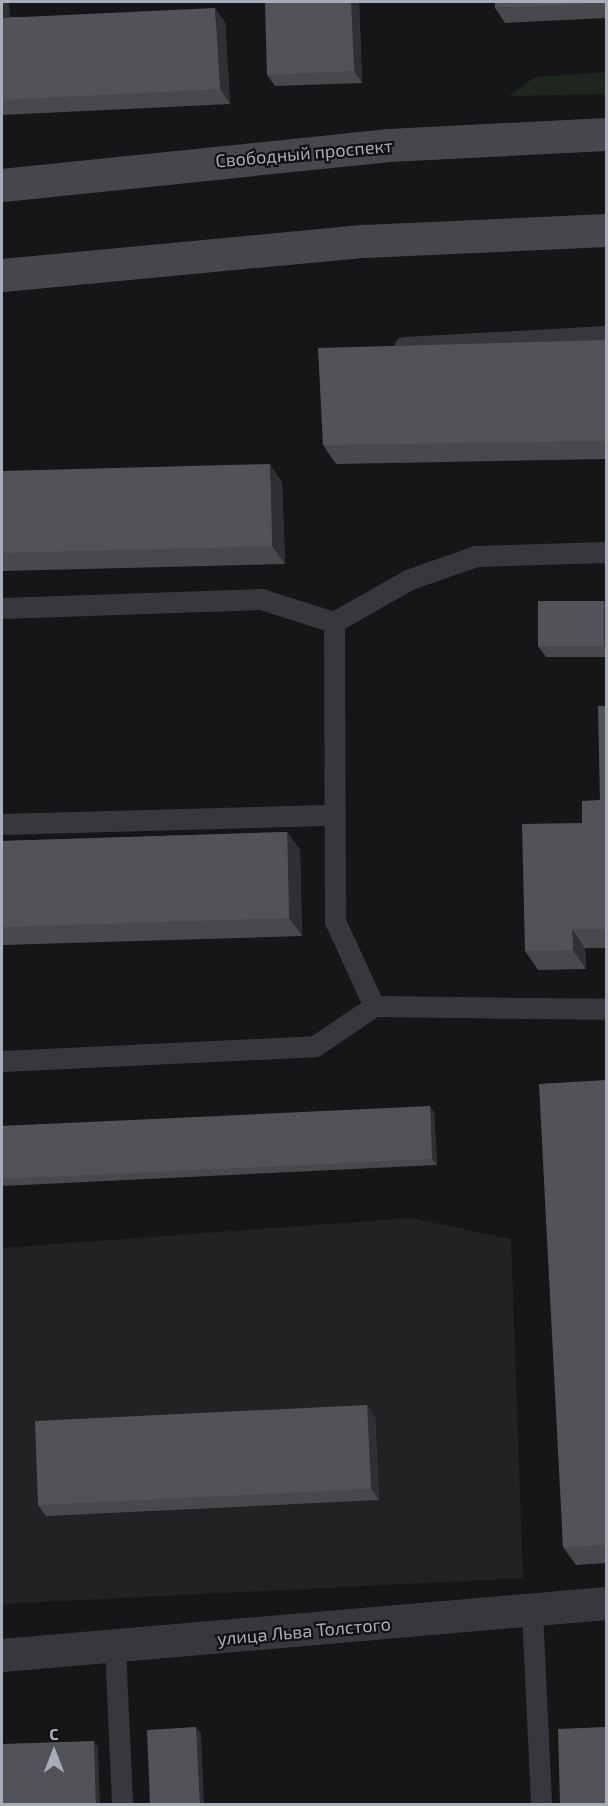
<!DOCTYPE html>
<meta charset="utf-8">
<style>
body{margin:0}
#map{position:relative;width:608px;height:1806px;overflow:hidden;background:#161618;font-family:"Exo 2",sans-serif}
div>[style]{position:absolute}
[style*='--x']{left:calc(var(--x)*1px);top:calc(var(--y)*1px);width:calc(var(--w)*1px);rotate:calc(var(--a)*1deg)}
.built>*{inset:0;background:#222225}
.green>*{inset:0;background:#1e261f}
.lane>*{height:21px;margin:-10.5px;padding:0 10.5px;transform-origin:10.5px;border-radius:10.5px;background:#37383d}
.street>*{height:33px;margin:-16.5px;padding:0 16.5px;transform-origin:16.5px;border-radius:16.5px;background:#37383d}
.secondary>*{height:33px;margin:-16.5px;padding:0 16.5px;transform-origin:16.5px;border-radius:16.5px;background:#45474d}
.wall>*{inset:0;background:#47494d}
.shaded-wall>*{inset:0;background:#2f3033}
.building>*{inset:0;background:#525359}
span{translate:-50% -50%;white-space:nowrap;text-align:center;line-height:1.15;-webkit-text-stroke:4.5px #111113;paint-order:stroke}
.street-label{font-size:18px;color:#a8adb8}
.frame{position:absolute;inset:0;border:3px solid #a8adb8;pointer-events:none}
.north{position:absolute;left:24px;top:1722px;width:60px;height:60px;-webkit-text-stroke:4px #111113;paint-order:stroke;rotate:0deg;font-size:16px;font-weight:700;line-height:24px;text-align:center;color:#a8adb8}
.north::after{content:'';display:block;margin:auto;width:21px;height:27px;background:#a8adb8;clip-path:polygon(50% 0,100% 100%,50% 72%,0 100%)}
</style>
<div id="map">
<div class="built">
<i style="clip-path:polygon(410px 1218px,511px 1239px,523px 1578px,2px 1604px,2px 1248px)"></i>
</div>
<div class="green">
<i style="clip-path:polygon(606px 72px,606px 94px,509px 96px,535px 77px)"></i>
</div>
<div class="lane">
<i style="--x:404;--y:347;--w:202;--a:-3.1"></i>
<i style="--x:2;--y:608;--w:259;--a:-2"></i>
<i style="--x:261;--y:599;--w:77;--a:17.5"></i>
<i style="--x:334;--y:622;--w:87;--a:-29.5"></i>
<i style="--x:410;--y:579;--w:70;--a:-19.2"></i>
<i style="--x:476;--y:556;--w:130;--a:-1.8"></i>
<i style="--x:334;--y:622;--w:299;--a:89.8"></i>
<i style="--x:335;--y:921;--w:94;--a:65.4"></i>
<i style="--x:2;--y:824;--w:331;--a:-1.6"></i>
<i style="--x:2;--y:1061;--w:313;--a:-2.7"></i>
<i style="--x:315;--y:1046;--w:71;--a:-34.1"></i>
<i style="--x:374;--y:1006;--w:232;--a:0.7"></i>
<i style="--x:532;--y:1611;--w:193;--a:87.3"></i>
<i style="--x:115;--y:1648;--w:156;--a:87.4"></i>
</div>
<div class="street">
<i style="--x:2;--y:1655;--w:606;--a:-4.92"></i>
</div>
<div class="secondary">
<i style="--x:2;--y:185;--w:389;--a:-5.9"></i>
<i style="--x:389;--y:145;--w:217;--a:-2.9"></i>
<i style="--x:2;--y:275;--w:364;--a:-5.4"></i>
<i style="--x:364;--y:241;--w:242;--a:-2.6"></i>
</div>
<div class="wall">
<i style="clip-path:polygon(2px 2px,10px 17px,225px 22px,230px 104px,2px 115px)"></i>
<i style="clip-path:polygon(359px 2px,362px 83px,275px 86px,267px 75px)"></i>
<i style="clip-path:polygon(606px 2px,606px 18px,505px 23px,495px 8px)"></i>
<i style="clip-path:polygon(606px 340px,606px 459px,336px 464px,323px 445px)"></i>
<i style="clip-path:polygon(2px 471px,282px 482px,285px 564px,2px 571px)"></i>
<i style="clip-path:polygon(606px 605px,606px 657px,546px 657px,538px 646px)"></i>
<i style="clip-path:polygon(606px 706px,606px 948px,585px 948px,586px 969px,538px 970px,525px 951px,582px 823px,600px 800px)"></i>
<i style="clip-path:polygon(287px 832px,300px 850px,302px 936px,2px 945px,2px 841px)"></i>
<i style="clip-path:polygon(606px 1080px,606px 1563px,576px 1565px,563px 1547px)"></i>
<i style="clip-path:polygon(434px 1112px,437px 1165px,2px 1186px,2px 1126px)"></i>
<i style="clip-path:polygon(367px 1405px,375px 1417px,379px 1500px,46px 1516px,38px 1505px)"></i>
</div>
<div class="shaded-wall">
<i style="clip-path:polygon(2px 2px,9px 2px,11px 32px,2px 19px)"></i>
<i style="clip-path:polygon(351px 2px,359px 2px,362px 83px,354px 71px)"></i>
<i style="clip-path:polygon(215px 8px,225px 22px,230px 104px,220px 89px)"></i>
<i style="clip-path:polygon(270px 464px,282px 482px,285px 564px,272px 546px)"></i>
<i style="clip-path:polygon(604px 601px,606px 605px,606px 650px,604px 646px)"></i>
<i style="clip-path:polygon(287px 832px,300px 850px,302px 936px,289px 918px)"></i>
<i style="clip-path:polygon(572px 929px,585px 948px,586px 969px,573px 950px)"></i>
<i style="clip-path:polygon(430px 1106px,434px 1112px,437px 1165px,432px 1159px)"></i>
<i style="clip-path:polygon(367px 1405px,375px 1417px,379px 1500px,371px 1489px)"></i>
<i style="clip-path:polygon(196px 1727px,201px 1733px,204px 1804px,200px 1804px)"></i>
<i style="clip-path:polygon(94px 1741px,98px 1747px,100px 1804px,96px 1804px)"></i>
</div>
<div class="building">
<i style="clip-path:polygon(265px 2px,351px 2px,354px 71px,267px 75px)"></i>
<i style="clip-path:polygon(495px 2px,606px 2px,606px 3px,495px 8px)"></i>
<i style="clip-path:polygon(215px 8px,220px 89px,2px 100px,2px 18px)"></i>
<i style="clip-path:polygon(606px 340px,606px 441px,323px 445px,318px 348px)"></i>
<i style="clip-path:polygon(270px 464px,272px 546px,2px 553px,2px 471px)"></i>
<i style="clip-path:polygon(538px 601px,604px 601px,604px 646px,538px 646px)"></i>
<i style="clip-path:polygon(598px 706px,606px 706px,606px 929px,572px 929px,573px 950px,525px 951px,522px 824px,582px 823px,582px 801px,600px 800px)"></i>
<i style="clip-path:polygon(287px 832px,289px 918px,2px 927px,2px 841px)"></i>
<i style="clip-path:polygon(606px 1080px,606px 1545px,563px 1547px,539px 1084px)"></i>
<i style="clip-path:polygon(430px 1106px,432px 1159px,2px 1179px,2px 1126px)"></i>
<i style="clip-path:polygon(367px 1405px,371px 1489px,38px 1505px,35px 1421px)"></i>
<i style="clip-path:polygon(196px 1727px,200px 1804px,150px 1804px,147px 1730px)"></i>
<i style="clip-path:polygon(606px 1727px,606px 1804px,560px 1804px,558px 1729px)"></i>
<i style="clip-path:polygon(94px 1741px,96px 1804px,2px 1804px,2px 1744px)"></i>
</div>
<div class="street-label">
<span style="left:304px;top:153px;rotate:-5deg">Свободный проспект</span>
<span style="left:304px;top:1631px;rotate:-5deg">улица Льва Толстого</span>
</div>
<div class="frame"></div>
<div class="north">С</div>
</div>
